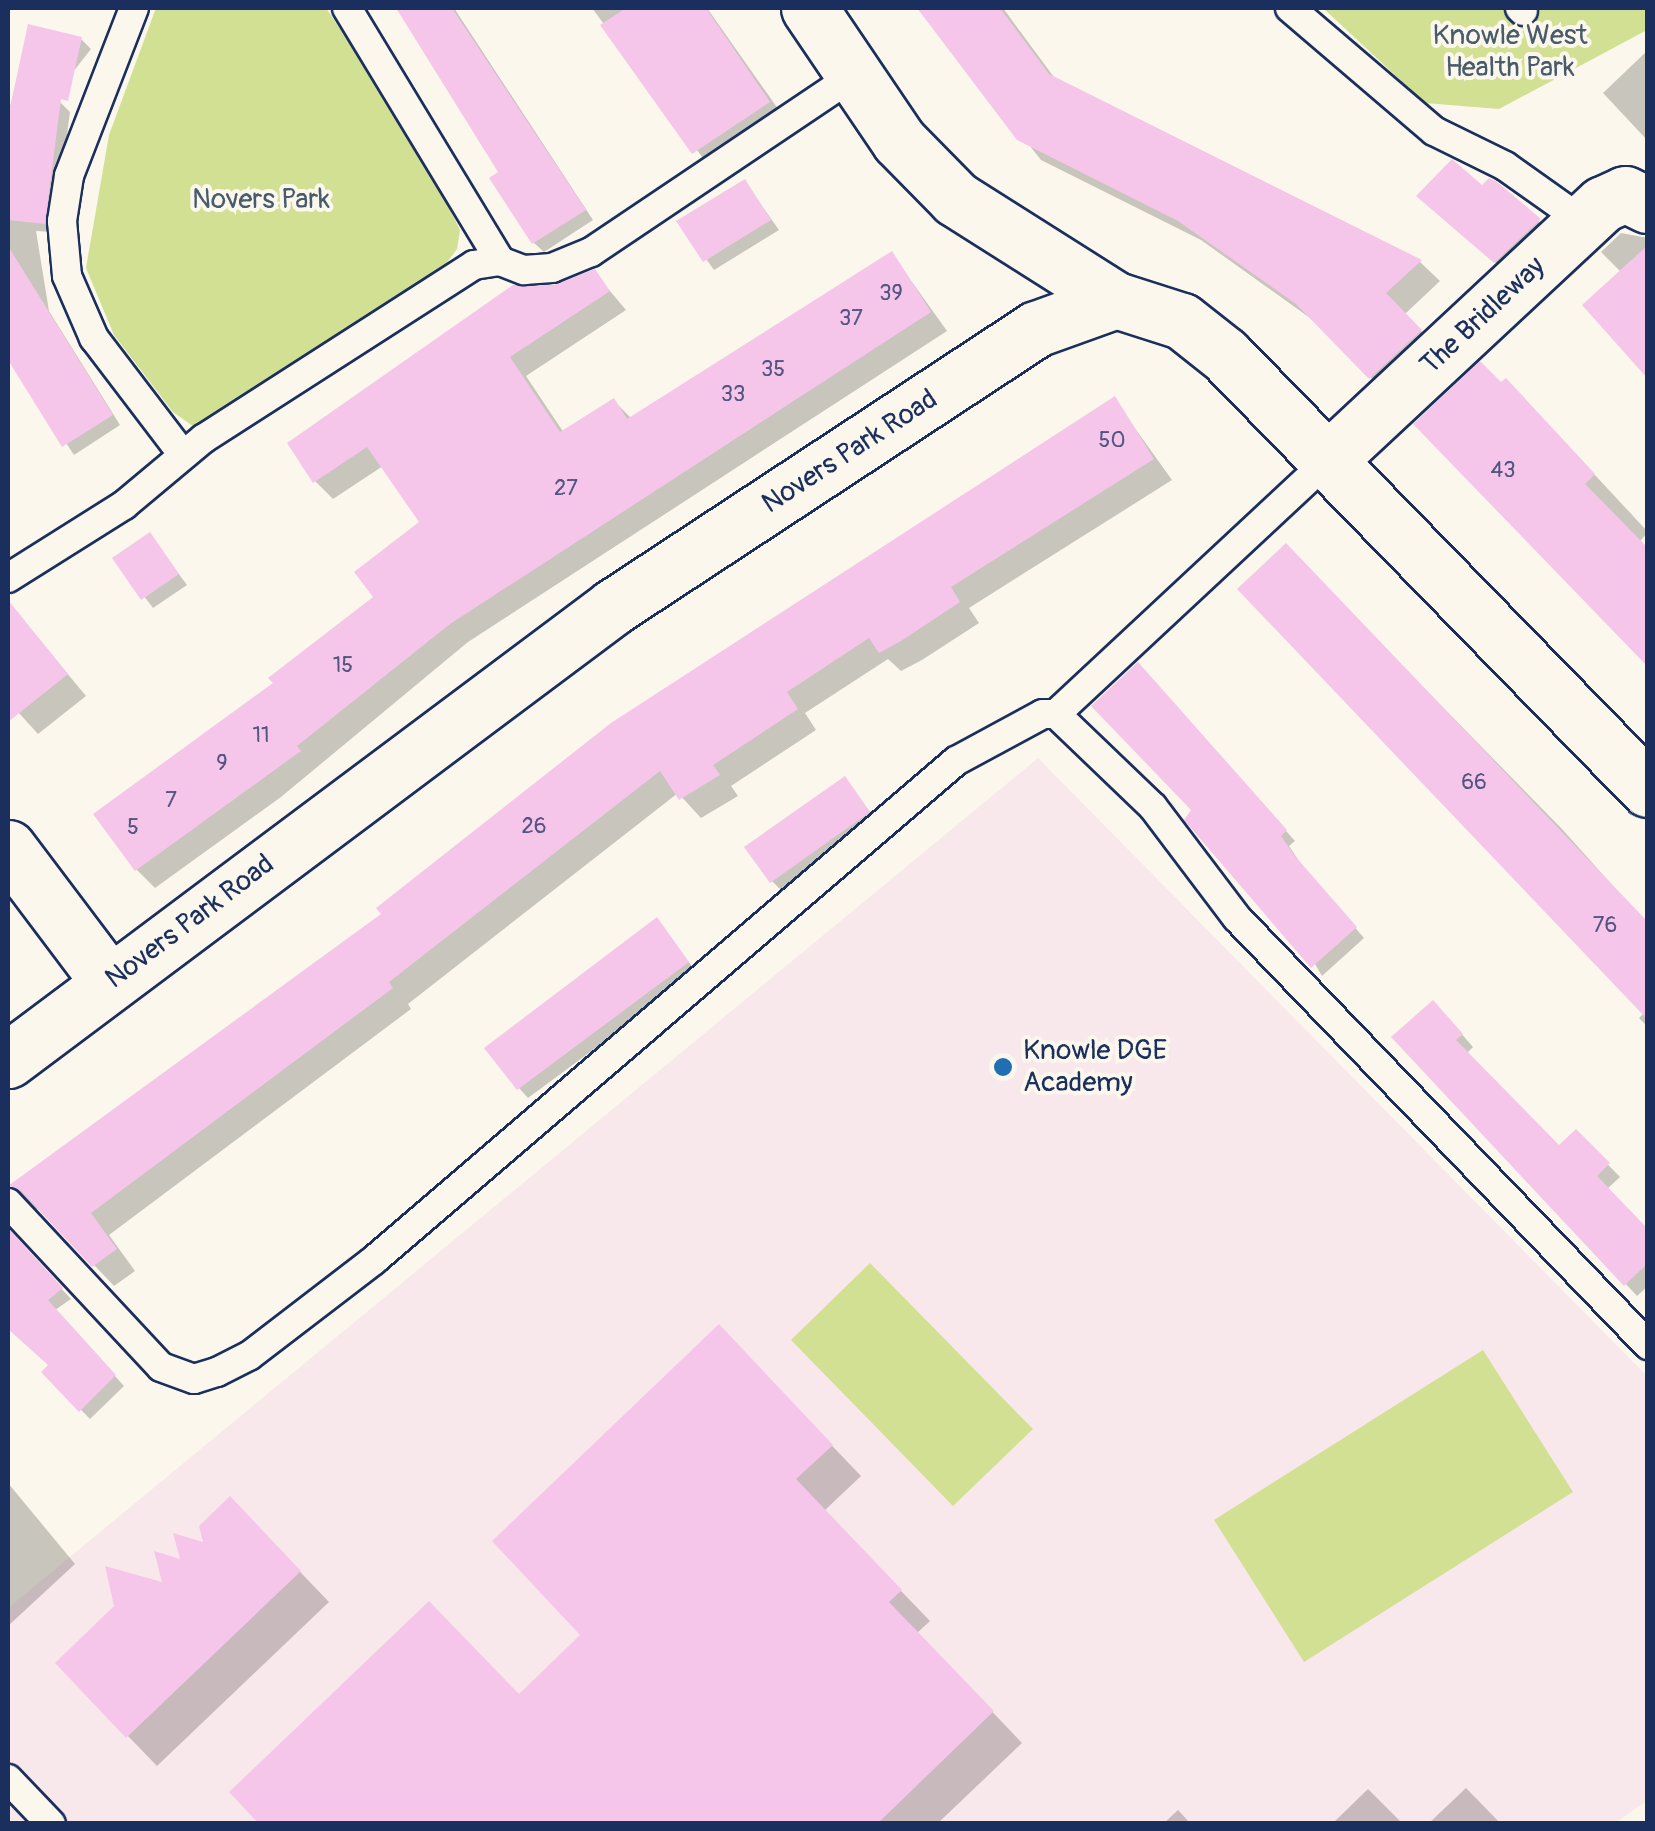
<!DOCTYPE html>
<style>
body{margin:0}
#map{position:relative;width:1655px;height:1831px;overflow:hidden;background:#fbf7ec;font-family:Pangolin,sans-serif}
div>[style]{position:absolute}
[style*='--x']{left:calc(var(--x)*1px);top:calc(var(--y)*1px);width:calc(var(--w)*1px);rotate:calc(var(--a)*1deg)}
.built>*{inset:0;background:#f9e8eb}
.green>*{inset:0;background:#d1e093}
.shadow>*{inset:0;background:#0003}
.building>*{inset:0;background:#f5c6ea}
.roads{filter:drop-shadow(2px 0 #1b2f5e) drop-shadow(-2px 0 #1b2f5e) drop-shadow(0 2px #1b2f5e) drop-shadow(0 -2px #1b2f5e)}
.service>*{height:28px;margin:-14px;padding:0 14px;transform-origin:14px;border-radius:14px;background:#fbf7ec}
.minor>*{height:55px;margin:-27.5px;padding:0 27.5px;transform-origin:27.5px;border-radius:27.5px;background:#fbf7ec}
.dots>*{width:28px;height:28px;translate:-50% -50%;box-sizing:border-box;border:5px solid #fbf7ec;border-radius:50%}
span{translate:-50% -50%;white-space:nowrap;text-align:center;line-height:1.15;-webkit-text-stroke:8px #fbf7ec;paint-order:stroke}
.number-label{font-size:22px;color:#525581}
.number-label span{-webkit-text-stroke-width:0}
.park-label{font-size:28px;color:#485b6b}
.street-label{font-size:28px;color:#1b2f5e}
.poi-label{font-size:28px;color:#1b2f5e}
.left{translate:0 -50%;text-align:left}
.frame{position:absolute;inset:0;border:10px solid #1b2f5e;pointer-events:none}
</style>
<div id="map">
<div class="built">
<i style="clip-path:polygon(1038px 758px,1647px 1376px,1647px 1801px,1615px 1823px,8px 1824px,8px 1608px)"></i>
</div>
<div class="green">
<i style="clip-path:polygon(156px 8px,326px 8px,415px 140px,460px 230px,457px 249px,439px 273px,197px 429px,173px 412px,114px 335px,86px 268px,109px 135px)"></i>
<i style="clip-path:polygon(1323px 8px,1647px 8px,1647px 30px,1499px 109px,1425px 103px)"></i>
<i style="clip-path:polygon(870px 1263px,1033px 1429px,953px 1506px,791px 1340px)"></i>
<i style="clip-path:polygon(1483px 1350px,1573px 1492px,1304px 1662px,1214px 1520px)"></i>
</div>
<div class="shadow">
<i style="clip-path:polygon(398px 8px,454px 8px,593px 220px,544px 252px,534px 243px,501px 172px)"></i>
<i style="clip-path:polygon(592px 8px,707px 8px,788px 123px,714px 173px)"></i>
<i style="clip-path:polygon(921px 8px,1003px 8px,1056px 80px,1420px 262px,1440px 281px,1405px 314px,1440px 351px,1391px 398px,1317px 323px,1201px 240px,1041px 160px)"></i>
<i style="clip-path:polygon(30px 27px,82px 40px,91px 49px,54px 96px,70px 112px,54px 232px,36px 231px,49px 311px,120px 425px,74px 455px,8px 355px,8px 115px)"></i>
<i style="clip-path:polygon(1648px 50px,1648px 141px,1603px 93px)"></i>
<i style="clip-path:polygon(745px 182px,779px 230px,714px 270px,680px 222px)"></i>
<i style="clip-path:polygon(1495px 183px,1549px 230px,1505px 271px,1429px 205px)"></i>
<i style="clip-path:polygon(1621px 233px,1648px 238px,1648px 367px,1621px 272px,1601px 252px)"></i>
<i style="clip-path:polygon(892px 254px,947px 331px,468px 642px,281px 797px,155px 888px,137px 870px,96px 814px,276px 684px,377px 597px,422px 522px,383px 466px,333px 499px,315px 481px,554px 288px,594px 272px,626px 310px,526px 376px,564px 433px,614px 401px,632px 419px)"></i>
<i style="clip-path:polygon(1501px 386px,1526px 401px,1648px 532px,1629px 554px)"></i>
<i style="clip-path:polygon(1114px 399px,1172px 480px,969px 608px,979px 623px,922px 660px,901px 671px,888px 659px,805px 713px,816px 730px,731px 786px,738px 796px,701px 818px,678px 793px,408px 1004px,411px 1009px,109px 1235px,135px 1271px,114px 1286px,42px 1210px,24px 1207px,8px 1190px)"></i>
<i style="clip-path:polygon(150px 535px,187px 585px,153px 608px,115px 558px)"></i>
<i style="clip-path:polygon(1286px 547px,1562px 829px,1648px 925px,1648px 1027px,1639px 1018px,1644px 1013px)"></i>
<i style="clip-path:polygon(8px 602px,86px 696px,38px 734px,8px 701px)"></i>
<i style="clip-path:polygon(1147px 675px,1295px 841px,1289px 846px,1303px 867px,1364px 938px,1322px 976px)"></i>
<i style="clip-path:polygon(845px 780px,878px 822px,781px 890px,772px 881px)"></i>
<i style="clip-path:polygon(657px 920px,697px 973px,528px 1098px,519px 1088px)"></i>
<i style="clip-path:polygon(1445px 1015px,1473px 1047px,1466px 1054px,1559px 1148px,1576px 1132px,1620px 1177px,1607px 1189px,1648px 1232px,1648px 1286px,1637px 1296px,1395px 1037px)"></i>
<i style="clip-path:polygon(8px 1231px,71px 1299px,55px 1310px,124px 1386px,90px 1419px,44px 1372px,52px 1365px,8px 1319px)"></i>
<i style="clip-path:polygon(748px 1358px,861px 1476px,824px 1511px,930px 1621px,917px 1633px,1022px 1743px,937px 1824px,263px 1824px,519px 1697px,584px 1635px)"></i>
<i style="clip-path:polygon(8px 1483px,75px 1564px,8px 1626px)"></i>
<i style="clip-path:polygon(259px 1529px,329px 1602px,157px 1766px,128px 1736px,166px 1585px,183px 1562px)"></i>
<i style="clip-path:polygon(1466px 1788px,1501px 1824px,1428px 1824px)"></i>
<i style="clip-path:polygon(1368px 1789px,1403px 1824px,1332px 1824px)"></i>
<i style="clip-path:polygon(1178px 1810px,1191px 1824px,1163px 1824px)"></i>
</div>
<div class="building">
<i style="clip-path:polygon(396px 8px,452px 8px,586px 210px,532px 244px,489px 178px,498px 172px)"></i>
<i style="clip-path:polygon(626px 8px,706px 8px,770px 102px,692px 154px,600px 25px)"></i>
<i style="clip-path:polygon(917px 8px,1000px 8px,1049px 74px,1422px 260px,1386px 293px,1422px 330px,1369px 379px,1296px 304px,1178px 221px,1017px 140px)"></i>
<i style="clip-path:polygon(28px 24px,82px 37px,68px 101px,61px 99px,45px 224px,8px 220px,8px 117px)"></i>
<i style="clip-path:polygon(1452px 159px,1482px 185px,1489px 178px,1496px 181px,1541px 219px,1494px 263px,1416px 196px)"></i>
<i style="clip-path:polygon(745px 179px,771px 220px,703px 262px,676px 221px)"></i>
<i style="clip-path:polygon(1648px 245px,1648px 379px,1582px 305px)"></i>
<i style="clip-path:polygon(8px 246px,113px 415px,62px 447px,8px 360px)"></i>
<i style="clip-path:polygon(892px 251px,931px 312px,450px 624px,297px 746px,301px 751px,135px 871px,93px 814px,273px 683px,268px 678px,373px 597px,354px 572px,419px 522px,367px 447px,313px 483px,287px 443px,513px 285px,554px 285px,595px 269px,610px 291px,510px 357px,560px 432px,614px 398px,627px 419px)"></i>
<i style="clip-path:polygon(1480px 361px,1501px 382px,1506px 378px,1595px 474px,1585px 484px,1648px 548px,1648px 667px,1413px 424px)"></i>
<i style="clip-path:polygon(1115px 396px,1154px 459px,951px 587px,960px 602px,901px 641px,879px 653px,869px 638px,787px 692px,798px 709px,713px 765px,720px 775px,679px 800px,660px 771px,389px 982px,393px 988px,91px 1213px,117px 1249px,92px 1267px,21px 1191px,8px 1186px,381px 914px,376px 908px,611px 723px)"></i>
<i style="clip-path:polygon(150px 532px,179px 574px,141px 600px,112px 558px)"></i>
<i style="clip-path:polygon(1286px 543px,1648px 922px,1648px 1020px,1237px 589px)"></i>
<i style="clip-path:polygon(8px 600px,68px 674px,8px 722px)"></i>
<i style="clip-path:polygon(1138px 662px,1287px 830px,1281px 836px,1294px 855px,1357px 927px,1311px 968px,1184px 820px,1191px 810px,1091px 706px)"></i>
<i style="clip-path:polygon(845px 776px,870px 812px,770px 883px,744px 847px)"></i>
<i style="clip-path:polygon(657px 917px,689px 962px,517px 1090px,484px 1048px)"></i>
<i style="clip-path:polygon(1433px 1000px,1463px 1034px,1456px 1040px,1559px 1145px,1576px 1129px,1610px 1163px,1597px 1176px,1648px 1229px,1648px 1263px,1624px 1286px,1391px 1037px)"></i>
<i style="clip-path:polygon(8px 1228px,63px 1288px,48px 1300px,116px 1375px,79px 1412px,41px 1372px,48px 1365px,8px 1329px)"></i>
<i style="clip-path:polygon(719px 1324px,833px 1445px,796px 1479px,902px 1590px,889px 1602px,994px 1711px,877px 1824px,259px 1824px,229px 1792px,429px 1601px,519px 1694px,580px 1635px,492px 1541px)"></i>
<i style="clip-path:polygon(230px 1496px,301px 1571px,126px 1738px,55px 1663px,114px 1606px,105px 1566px,162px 1582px,154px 1551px,180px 1559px,173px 1533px,203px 1542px,199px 1526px)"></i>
</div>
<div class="roads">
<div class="service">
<i style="--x:134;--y:8;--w:180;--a:111.2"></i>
<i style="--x:69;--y:176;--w:46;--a:98.8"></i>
<i style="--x:62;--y:221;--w:55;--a:84.8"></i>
<i style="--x:67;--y:276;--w:68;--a:66.5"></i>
<i style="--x:94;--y:338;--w:147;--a:52.7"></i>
<i style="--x:347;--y:8;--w:296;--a:58.8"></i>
<i style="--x:1290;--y:8;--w:189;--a:40.5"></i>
<i style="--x:1434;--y:131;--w:79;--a:26.2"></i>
<i style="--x:1505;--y:166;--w:97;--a:35.3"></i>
<i style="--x:1520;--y:8;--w:4;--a:45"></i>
<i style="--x:8;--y:578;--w:137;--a:-32.2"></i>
<i style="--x:124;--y:505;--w:103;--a:-39.9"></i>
<i style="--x:203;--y:439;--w:322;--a:-32.7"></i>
<i style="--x:474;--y:265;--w:26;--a:-9"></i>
<i style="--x:500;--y:261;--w:26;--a:21"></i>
<i style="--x:524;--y:270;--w:28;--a:-4"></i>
<i style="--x:552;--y:268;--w:42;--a:-22.3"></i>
<i style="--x:591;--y:252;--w:317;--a:-33.9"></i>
<i style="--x:1056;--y:714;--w:371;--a:-43"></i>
<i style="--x:8;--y:1203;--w:224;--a:47"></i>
<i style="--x:161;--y:1367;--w:35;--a:20"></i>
<i style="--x:194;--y:1379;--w:24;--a:-17"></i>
<i style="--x:217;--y:1372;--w:36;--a:-27"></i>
<i style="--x:249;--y:1356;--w:158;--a:-37.5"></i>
<i style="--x:374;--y:1260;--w:767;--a:-40.61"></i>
<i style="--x:956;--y:761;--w:99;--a:-28.4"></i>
<i style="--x:1043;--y:714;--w:13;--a:0"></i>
<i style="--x:1056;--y:714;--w:134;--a:43.8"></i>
<i style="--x:1153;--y:807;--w:139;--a:52.9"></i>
<i style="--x:1237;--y:918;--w:593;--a:46.09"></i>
<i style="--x:8;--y:1779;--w:62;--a:46.3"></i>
</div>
<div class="minor">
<i style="--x:809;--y:8;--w:161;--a:55.9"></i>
<i style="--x:899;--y:141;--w:81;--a:45.5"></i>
<i style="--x:956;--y:199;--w:189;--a:32.3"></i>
<i style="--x:1327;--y:461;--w:377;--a:-43"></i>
<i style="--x:1603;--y:204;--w:24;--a:-24"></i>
<i style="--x:1625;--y:194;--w:25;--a:26"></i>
<i style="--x:8;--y:848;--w:168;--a:53"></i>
<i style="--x:8;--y:1060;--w:756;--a:-36.82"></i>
<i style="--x:613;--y:607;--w:506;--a:-33.31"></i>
<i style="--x:1036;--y:329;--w:85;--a:-19.9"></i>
<i style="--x:1116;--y:300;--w:69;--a:17.7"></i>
<i style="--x:1182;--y:321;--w:55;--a:38.3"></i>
<i style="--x:1225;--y:355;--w:606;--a:45.74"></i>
</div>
</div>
<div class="dots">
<i style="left:1003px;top:1067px;background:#1f6fb2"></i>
</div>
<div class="number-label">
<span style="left:891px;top:294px">39</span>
<span style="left:851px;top:319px">37</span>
<span style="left:773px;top:370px">35</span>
<span style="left:733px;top:395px">33</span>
<span style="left:1112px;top:441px">50</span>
<span style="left:1503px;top:471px">43</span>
<span style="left:566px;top:489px">27</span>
<span style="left:343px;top:666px">15</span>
<span style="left:261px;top:736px">11</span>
<span style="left:222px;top:764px">9</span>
<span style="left:1474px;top:783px">66</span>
<span style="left:171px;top:801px">7</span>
<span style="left:534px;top:827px">26</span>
<span style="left:133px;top:828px">5</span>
<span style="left:1605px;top:926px">76</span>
</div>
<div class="park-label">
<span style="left:1510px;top:52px">Knowle West<br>Health Park</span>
<span style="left:261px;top:200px">Novers Park</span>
</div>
<div class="street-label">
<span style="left:1483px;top:316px;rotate:-43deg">The Bridleway</span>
<span style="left:850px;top:452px;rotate:-33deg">Novers Park Road</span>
<span style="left:190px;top:922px;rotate:-37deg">Novers Park Road</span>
</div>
<div class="poi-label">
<span class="left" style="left:1023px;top:1067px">Knowle DGE<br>Academy</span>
</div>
<div class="frame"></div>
</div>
